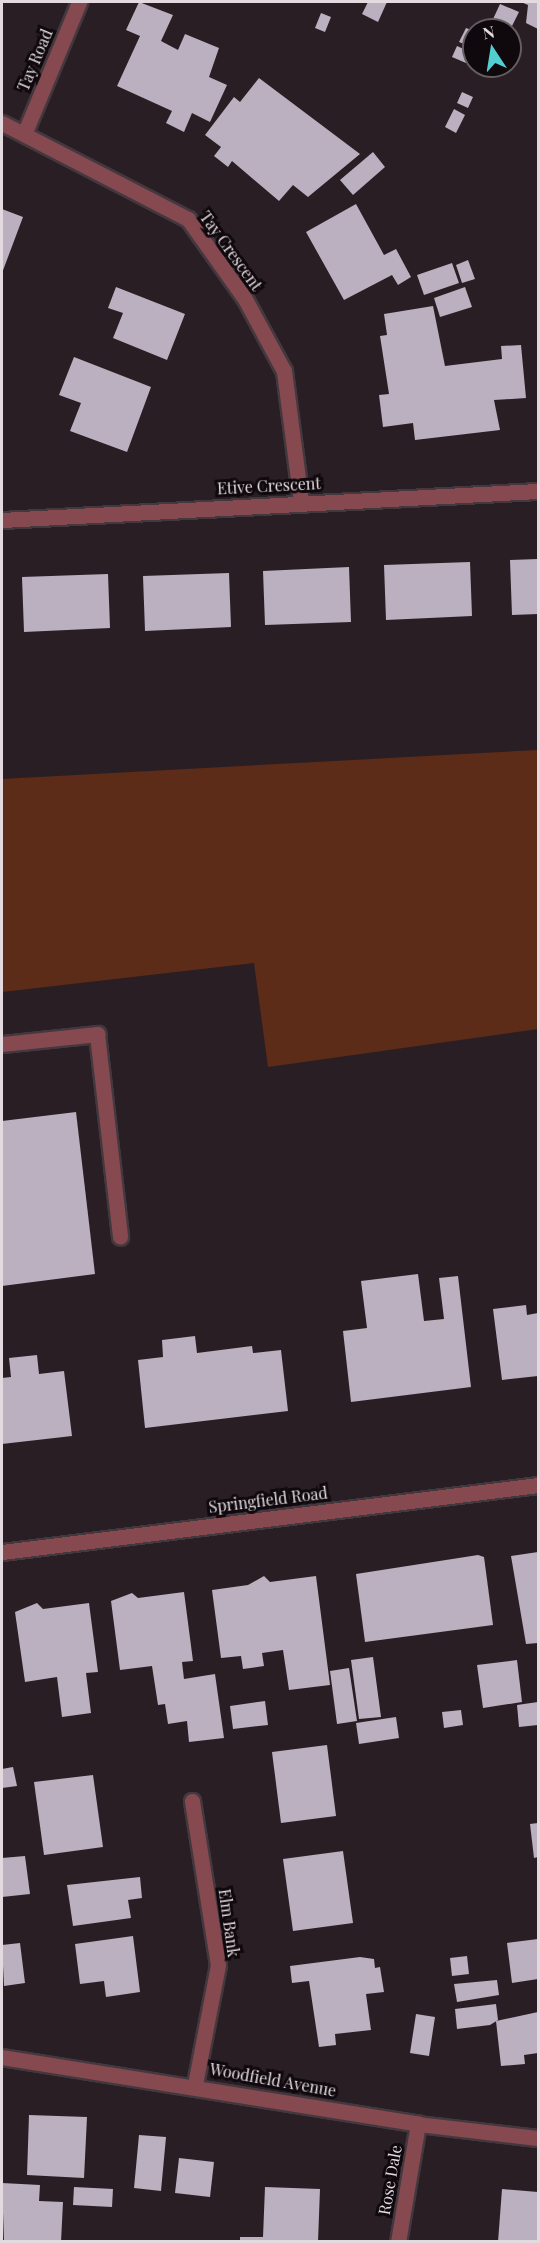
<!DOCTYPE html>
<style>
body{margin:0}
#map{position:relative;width:540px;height:2243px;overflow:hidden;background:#2a1e25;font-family:"Playfair Display",serif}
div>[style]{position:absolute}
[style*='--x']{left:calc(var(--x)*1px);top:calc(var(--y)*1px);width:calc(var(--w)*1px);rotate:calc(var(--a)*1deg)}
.green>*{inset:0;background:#5c2c18}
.building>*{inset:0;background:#bab0bf}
.roads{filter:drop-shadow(2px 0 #44383f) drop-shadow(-2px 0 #44383f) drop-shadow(0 2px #44383f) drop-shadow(0 -2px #44383f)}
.lane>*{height:15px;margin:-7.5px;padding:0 7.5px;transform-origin:7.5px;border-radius:7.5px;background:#85494f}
.street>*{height:15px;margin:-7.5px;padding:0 7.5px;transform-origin:7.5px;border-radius:7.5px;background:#85494f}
span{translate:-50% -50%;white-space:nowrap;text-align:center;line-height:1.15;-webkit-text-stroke:6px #0f090d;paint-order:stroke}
.street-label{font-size:16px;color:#e3dadf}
.frame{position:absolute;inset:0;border:3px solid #e3dadf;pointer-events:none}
.north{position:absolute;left:462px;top:18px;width:60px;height:60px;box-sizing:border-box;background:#0f090d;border:2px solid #645d61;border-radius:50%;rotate:348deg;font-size:16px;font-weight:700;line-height:24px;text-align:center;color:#e3dadf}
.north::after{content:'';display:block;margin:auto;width:21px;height:27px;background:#52cdd0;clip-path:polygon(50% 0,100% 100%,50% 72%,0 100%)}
</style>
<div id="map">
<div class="green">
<i style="clip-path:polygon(538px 750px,538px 1029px,268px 1067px,254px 963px,2px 992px,2px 779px)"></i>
</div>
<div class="building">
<i style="clip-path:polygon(139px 2px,173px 15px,161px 41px,178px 50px,185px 34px,219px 48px,209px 77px,227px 85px,210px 122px,192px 113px,184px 132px,166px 123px,172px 111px,117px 86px,140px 36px,126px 30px)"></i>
<i style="clip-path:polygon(368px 2px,387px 2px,378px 22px,362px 14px)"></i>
<i style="clip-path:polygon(521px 2px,538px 2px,538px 29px,526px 23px,528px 5px)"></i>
<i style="clip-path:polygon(500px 4px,519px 12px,510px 30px,488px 30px)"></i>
<i style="clip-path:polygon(321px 13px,331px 17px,325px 32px,315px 28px)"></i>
<i style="clip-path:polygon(466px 28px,474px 31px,474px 48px,459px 42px)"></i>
<i style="clip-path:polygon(457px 46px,470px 52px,466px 63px,452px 57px)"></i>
<i style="clip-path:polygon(259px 78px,360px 154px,308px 197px,293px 185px,279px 201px,232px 161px,228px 167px,214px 156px,221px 147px,205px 135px,234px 97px,240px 102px)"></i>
<i style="clip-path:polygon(462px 92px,473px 97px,468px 108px,457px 103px)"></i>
<i style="clip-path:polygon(454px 109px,465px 115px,456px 133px,445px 127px)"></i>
<i style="clip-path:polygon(373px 152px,385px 167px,353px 195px,340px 180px)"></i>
<i style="clip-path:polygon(356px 204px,384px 255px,396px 249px,411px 277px,398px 285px,392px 275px,344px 300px,306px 232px)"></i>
<i style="clip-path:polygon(2px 209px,23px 217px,2px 273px)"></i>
<i style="clip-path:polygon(468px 260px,475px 279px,462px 283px,456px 265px)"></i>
<i style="clip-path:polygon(452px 263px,459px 283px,424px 295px,417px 275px)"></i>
<i style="clip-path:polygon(116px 287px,185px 314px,167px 360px,113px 338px,123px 313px,108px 308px)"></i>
<i style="clip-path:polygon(465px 287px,472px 307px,440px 317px,434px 298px)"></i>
<i style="clip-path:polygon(433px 306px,445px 366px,502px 359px,501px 346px,521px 345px,526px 398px,494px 400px,500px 430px,415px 440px,413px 423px,383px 427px,379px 395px,389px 394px,380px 336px,387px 335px,384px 314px)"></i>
<i style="clip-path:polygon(74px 357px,151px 387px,127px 452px,70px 431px,81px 403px,59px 395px)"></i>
<i style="clip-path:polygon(538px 559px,538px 614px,512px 615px,510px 560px)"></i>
<i style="clip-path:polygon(470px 562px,472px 616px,386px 620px,384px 565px)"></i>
<i style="clip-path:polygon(349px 567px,351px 622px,265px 625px,263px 571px)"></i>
<i style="clip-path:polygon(229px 573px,231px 627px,145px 631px,143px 576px)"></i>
<i style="clip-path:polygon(108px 574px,110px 628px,24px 632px,22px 577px)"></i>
<i style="clip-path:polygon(76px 1112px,95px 1274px,2px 1286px,2px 1121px)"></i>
<i style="clip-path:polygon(418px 1274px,424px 1321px,444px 1319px,439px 1278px,458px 1276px,471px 1387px,351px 1402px,343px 1331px,367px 1328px,361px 1281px)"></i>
<i style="clip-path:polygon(526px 1305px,527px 1315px,538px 1313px,538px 1376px,502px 1380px,493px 1309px)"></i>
<i style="clip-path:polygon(195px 1336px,197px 1353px,252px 1346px,253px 1353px,281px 1350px,288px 1411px,145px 1428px,138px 1360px,163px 1357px,162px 1340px)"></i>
<i style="clip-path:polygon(37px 1355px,39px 1374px,64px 1371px,72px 1436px,2px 1444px,2px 1378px,11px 1377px,9px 1358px)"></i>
<i style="clip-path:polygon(538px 1552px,538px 1643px,526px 1644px,511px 1556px)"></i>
<i style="clip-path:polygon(478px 1555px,484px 1557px,493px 1625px,365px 1642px,356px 1574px)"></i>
<i style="clip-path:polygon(264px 1576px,270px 1582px,316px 1576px,330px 1685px,289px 1690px,283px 1650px,262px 1653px,264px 1666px,243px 1669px,241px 1656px,221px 1658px,212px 1590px,248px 1585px)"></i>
<i style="clip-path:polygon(184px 1592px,193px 1661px,182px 1662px,184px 1679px,215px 1674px,224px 1738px,189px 1742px,187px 1721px,168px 1724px,165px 1704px,158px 1705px,152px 1666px,120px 1670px,111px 1601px,132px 1593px,138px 1598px)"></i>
<i style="clip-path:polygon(37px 1603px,43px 1609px,89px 1603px,98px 1672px,86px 1673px,91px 1713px,62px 1717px,57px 1677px,25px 1682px,15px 1612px)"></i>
<i style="clip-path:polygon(373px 1657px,381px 1717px,359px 1719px,351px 1660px)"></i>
<i style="clip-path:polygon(517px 1660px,522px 1702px,483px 1708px,477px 1665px)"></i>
<i style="clip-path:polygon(349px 1668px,357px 1721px,337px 1724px,330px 1671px)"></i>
<i style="clip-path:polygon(265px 1701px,268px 1725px,233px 1729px,230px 1706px)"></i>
<i style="clip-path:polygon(538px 1702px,538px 1725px,519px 1727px,517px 1705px)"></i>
<i style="clip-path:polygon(461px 1710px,463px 1725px,444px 1728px,442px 1712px)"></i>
<i style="clip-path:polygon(396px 1717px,399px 1738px,359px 1744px,356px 1723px)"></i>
<i style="clip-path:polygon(327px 1745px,336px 1816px,281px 1823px,272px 1752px)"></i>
<i style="clip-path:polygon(13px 1767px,17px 1786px,2px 1788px,2px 1769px)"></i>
<i style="clip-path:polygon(93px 1775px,103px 1847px,44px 1855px,34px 1782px)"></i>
<i style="clip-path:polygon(538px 1823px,538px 1857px,534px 1858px,530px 1824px)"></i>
<i style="clip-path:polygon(343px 1851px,353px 1923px,293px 1931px,283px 1859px)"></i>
<i style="clip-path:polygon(25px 1856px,30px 1894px,2px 1897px,2px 1858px)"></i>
<i style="clip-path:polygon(140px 1877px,142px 1898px,128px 1900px,131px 1918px,73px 1926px,67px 1885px)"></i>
<i style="clip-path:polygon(133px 1936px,140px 1992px,106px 1997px,104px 1981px,80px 1984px,75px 1944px)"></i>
<i style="clip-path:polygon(538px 1939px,538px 1979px,512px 1983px,507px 1943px)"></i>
<i style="clip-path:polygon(20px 1943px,25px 1983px,4px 1986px,2px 1945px)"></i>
<i style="clip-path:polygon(467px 1956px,469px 1974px,452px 1976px,450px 1958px)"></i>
<i style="clip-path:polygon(360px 1957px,374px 1959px,375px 1968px,380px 1967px,384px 1992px,366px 1994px,371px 2030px,335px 2034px,336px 2045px,319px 2047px,309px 1981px,292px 1983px,290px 1966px)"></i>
<i style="clip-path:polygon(497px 1980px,499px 1995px,457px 2002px,454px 1984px)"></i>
<i style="clip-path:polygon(496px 2004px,498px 2020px,490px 2025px,457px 2029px,455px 2009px)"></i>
<i style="clip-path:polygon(538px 2012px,538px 2053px,524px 2055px,525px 2064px,501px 2066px,496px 2021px)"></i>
<i style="clip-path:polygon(416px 2014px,435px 2017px,429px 2056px,410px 2053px)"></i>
<i style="clip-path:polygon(29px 2115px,87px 2117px,84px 2178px,27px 2175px)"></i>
<i style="clip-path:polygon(139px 2135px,166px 2137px,161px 2191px,134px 2188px)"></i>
<i style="clip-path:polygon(179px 2158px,214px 2162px,210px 2197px,175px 2193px)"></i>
<i style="clip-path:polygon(2px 2183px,40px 2185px,39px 2201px,63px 2202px,61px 2242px,4px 2242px)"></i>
<i style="clip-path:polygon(74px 2187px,113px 2189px,112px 2207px,73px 2205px)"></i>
<i style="clip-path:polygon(265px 2187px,320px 2189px,318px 2242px,240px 2242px,240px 2237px,263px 2237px)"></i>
<i style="clip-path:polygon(502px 2189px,538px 2192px,538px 2242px,498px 2242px)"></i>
</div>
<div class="roads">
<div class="lane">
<i style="--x:2;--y:1044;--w:96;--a:-6"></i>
<i style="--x:97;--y:1034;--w:204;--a:83.5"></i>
</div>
<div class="street">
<i style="--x:2;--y:123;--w:209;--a:27.3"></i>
<i style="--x:188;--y:219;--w:98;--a:54.5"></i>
<i style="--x:245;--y:299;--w:82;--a:61.6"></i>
<i style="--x:284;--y:371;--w:132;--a:82.6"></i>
<i style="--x:25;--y:132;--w:141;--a:-67.4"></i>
<i style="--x:2;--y:520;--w:537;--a:-3.1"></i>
<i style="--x:2;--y:1552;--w:540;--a:-7.13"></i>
<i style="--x:192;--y:1801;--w:166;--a:81"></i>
<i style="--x:218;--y:1965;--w:122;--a:100.9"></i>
<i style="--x:2;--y:2057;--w:421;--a:9.1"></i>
<i style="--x:418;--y:2124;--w:121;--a:6.7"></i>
<i style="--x:398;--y:2242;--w:120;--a:-80.4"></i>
</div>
</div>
<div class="street-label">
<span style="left:35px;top:60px;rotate:-67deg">Tay Road</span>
<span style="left:231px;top:251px;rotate:54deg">Tay Crescent</span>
<span style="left:269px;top:486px;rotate:-3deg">Etive Crescent</span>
<span style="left:268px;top:1500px;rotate:-7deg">Springfield Road</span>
<span style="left:229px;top:1923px;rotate:82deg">Elm Bank</span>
<span style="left:273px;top:2080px;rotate:10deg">Woodfield Avenue</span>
<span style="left:390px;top:2180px;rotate:-80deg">Rose Dale</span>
</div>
<div class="frame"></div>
<div class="north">N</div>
</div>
